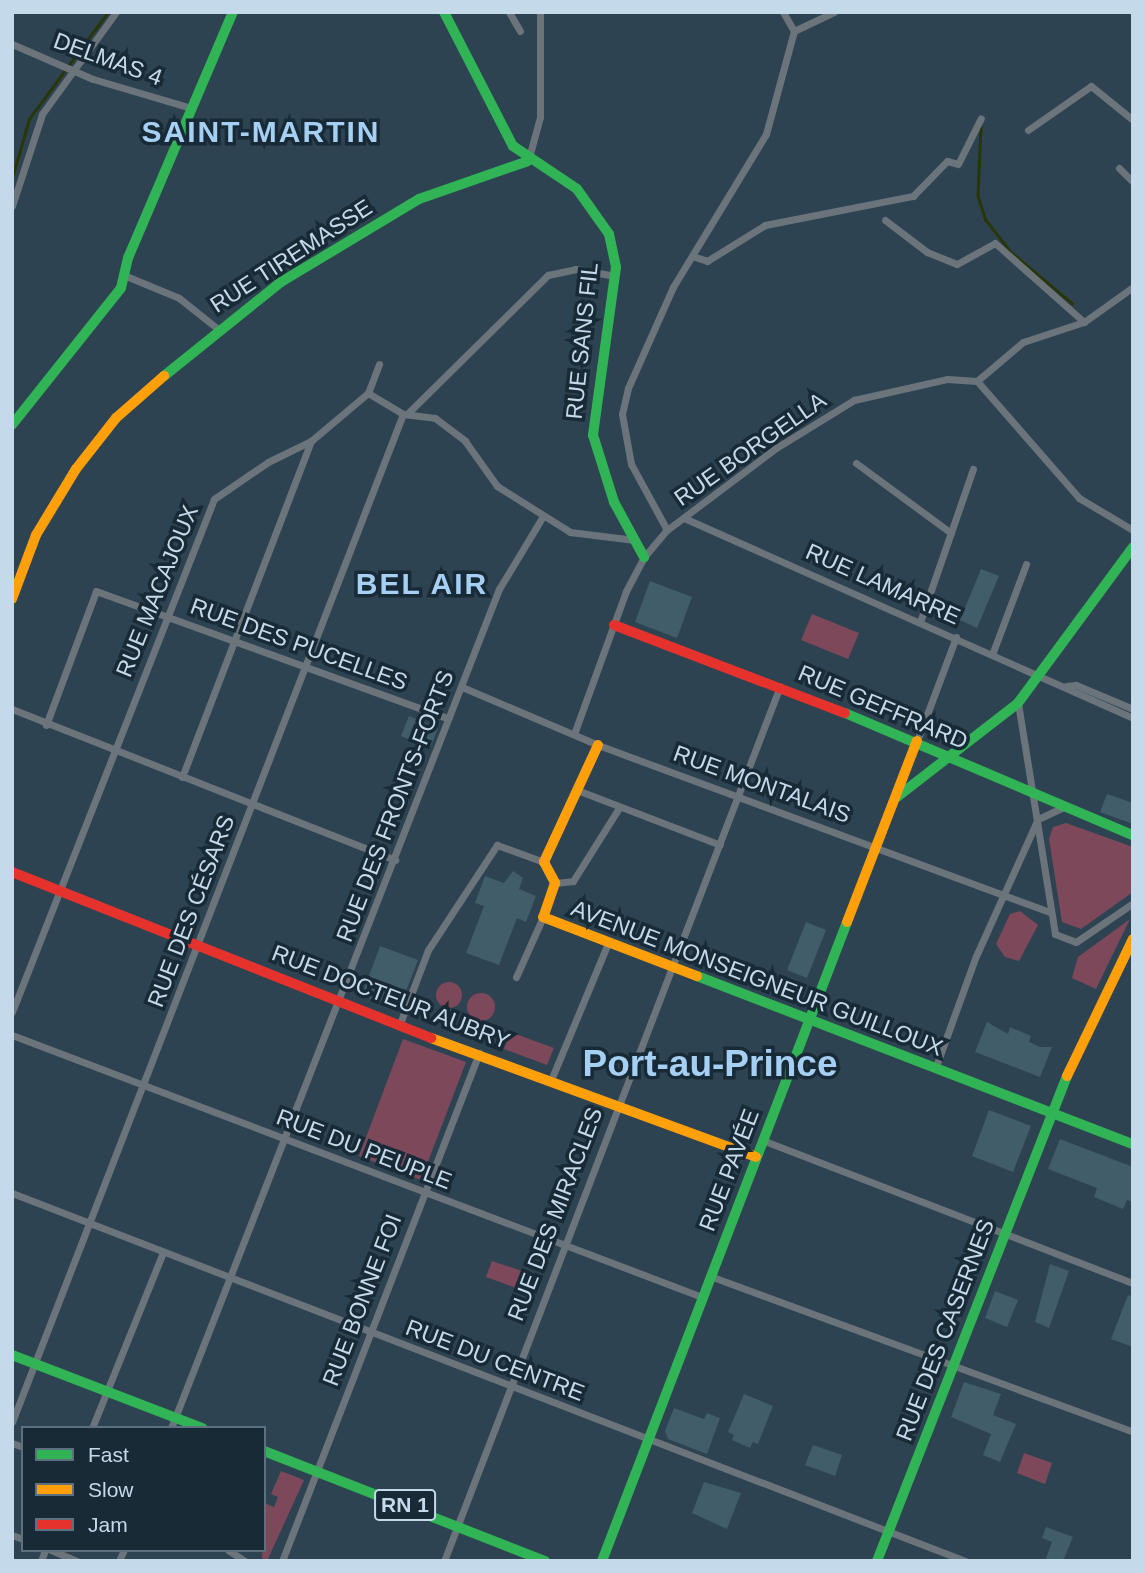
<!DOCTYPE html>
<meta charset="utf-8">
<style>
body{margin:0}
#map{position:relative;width:1145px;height:1573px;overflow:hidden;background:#2e4352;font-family:Arial,sans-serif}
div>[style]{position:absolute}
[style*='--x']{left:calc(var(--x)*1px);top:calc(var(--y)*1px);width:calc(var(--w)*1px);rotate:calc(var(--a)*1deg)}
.green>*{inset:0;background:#7d485a}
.round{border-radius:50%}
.stream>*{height:2.5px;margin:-1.25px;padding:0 1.25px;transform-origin:1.25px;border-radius:1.25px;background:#293608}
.building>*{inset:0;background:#405d69}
.street>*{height:7px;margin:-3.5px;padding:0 3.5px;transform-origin:3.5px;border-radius:3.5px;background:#6c747b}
.fast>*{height:10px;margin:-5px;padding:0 5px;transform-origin:5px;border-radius:5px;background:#30b455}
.slow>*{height:10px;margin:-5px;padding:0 5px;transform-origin:5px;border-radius:5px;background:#ff9f0a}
.jam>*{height:10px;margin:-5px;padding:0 5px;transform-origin:5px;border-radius:5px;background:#e5322d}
span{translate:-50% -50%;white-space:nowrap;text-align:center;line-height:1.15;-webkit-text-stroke:7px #192a37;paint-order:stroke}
.shield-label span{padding:2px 5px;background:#192a37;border:2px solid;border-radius:5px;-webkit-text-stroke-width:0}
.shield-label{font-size:21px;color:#c4d9ea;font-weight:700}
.street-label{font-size:23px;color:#c4d9ea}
.district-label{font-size:30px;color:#a6d0f3;font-weight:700;letter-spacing:2px}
.town-label{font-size:37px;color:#a6d0f3;font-weight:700}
.frame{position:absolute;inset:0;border:14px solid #c4d9ea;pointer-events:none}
.legend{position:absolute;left:21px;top:1426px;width:245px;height:126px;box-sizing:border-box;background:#192a37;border:2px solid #5d707f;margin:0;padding:9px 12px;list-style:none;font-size:21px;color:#c4d9ea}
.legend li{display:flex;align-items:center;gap:14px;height:35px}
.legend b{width:35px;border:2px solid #5d707f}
</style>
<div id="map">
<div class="green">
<i style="clip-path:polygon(812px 614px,859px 633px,848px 659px,801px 640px)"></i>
<i style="clip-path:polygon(1066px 823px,1133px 847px,1133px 892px,1081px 929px,1062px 922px,1049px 839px,1053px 827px)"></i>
<i style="clip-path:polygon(1020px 911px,1038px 925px,1019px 961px,1005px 957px,996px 944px,1010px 914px)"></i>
<i style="clip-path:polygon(1130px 919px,1096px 989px,1072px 978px,1078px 957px)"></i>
<i class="round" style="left:436px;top:982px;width:26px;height:26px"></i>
<i class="round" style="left:467px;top:993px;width:28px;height:28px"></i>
<i style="clip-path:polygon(510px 1032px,554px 1048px,547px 1065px,504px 1049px)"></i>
<i style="clip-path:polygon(403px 1039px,466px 1062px,421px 1180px,359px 1156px)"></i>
<i style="clip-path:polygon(492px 1261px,525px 1272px,519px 1289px,486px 1277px)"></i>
<i style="clip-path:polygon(1024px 1453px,1052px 1463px,1045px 1484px,1017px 1473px)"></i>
<i style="clip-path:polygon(281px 1471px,304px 1480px,267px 1561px,262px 1558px,264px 1503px,274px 1507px,278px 1497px,271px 1494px)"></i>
</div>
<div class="stream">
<i style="--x:981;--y:125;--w:71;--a:92.4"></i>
<i style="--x:978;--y:196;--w:25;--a:72"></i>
<i style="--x:986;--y:220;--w:41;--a:52"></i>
<i style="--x:1011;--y:252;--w:80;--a:39.9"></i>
<i style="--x:12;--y:178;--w:61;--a:-73.9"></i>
<i style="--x:29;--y:119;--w:133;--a:-53.6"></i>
</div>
<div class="building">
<i style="clip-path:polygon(981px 569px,999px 576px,977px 628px,960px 620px)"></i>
<i style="clip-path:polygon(650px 581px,692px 597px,677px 638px,635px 622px)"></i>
<i style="clip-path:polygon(409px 716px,438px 728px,430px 748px,401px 736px)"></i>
<i style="clip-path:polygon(1107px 794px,1133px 803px,1133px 824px,1100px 812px)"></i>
<i style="clip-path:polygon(513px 871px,523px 878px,519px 889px,536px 896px,526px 922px,517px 918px,499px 965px,466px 953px,484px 906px,475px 903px,485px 876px,504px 883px)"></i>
<i style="clip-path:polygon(806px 922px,826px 930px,807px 978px,787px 970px)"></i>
<i style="clip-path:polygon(380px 946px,418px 960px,399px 1009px,362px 995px)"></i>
<i style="clip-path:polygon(987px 1022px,1008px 1034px,1010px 1027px,1031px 1036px,1029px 1042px,1040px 1047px,1052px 1047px,1040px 1077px,975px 1052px)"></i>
<i style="clip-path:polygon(989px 1110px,1031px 1126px,1013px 1172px,972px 1156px)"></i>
<i style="clip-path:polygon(1060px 1139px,1133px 1167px,1133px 1202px,1127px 1200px,1123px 1209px,1094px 1197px,1097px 1188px,1048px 1169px)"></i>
<i style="clip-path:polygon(1050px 1264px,1069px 1271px,1049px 1328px,1035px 1322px)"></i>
<i style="clip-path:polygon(995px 1291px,1018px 1300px,1007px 1327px,985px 1318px)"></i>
<i style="clip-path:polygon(1128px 1295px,1133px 1297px,1133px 1347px,1111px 1339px)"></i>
<i style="clip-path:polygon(964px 1382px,1001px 1394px,993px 1415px,1016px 1424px,1000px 1462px,983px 1455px,991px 1434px,951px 1417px)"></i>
<i style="clip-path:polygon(744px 1394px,773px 1406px,758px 1444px,753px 1442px,750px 1448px,732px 1440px,734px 1435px,728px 1432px)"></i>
<i style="clip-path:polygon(674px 1408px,704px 1419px,707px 1413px,720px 1418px,707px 1454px,668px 1439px,665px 1431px)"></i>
<i style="clip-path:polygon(813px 1445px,842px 1455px,835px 1476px,805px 1465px)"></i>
<i style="clip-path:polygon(704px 1482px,741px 1493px,727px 1529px,692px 1513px)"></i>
<i style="clip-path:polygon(1046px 1527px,1073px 1537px,1063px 1561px,1045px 1561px,1052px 1542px,1042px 1538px)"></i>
</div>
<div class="street">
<i style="--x:509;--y:12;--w:22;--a:60"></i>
<i style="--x:783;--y:12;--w:22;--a:60"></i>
<i style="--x:12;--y:44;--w:88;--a:23.4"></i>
<i style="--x:93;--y:79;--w:102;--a:16.5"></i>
<i style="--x:1028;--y:130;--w:77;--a:-34.9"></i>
<i style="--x:1091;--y:86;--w:54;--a:39"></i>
<i style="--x:528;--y:161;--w:46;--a:-74.7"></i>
<i style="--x:540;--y:117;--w:105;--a:-90"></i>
<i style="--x:1119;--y:168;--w:20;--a:45"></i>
<i style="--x:12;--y:206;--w:97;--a:-71.9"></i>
<i style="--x:42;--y:114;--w:126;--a:-54"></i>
<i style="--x:885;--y:220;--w:53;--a:37.3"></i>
<i style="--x:927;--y:252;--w:32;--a:22"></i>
<i style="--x:957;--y:264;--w:43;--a:-28.9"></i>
<i style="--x:995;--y:243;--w:119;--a:41.6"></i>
<i style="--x:692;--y:256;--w:16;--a:18"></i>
<i style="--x:707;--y:261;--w:68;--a:-31.8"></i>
<i style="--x:765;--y:225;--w:151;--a:-11.1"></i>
<i style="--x:913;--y:196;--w:49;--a:-45.8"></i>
<i style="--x:947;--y:161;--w:11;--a:15"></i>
<i style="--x:958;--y:164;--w:51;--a:-63.4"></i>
<i style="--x:126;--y:276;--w:57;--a:22.5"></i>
<i style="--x:179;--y:298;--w:50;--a:38.5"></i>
<i style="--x:977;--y:381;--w:155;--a:48.9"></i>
<i style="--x:1079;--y:498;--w:63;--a:30.7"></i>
<i style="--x:368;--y:393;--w:31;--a:-69"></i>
<i style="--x:409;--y:412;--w:195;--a:-44.6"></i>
<i style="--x:548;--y:275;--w:29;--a:-12"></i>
<i style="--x:576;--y:269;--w:40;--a:10"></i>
<i style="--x:856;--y:463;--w:118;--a:36.4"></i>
<i style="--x:684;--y:518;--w:492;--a:24"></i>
<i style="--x:667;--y:530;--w:75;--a:-118.6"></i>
<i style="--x:631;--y:464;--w:51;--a:-100.2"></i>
<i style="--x:622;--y:414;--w:27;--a:-77"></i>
<i style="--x:628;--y:388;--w:111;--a:-66"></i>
<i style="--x:673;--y:287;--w:179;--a:-58.7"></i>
<i style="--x:766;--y:134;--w:107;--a:-74.8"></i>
<i style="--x:794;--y:31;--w:44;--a:-25.4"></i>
<i style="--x:920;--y:622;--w:162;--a:-70.9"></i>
<i style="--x:993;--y:652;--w:94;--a:-69.4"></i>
<i style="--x:1066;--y:686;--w:10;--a:-6"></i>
<i style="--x:1076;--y:685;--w:62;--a:22.8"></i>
<i style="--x:462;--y:687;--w:148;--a:23.1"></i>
<i style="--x:598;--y:745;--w:483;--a:20.3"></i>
<i style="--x:1018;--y:703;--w:234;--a:80.9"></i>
<i style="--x:1055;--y:934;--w:22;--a:21"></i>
<i style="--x:1076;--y:942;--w:69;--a:-34.4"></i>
<i style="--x:12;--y:709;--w:412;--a:21.5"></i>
<i style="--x:46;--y:725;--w:143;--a:-69.5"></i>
<i style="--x:96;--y:591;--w:375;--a:19.9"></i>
<i style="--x:574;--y:734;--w:152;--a:-70"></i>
<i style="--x:626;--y:591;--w:38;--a:-62"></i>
<i style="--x:644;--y:557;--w:35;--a:-50"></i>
<i style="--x:667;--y:530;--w:136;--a:-37"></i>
<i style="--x:776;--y:448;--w:92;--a:-31.6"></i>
<i style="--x:854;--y:400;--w:95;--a:-12.7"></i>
<i style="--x:947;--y:379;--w:30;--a:4"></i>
<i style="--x:977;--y:381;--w:60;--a:-40.3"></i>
<i style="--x:1023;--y:342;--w:64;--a:-18.2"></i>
<i style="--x:1084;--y:322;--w:60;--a:-35.5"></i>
<i style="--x:917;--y:741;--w:111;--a:-69.4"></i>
<i style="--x:182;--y:777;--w:360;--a:-69"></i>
<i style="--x:577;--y:790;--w:153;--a:21"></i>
<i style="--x:555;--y:883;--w:18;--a:-6"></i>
<i style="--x:573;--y:881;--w:86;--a:-57.8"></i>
<i style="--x:516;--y:977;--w:66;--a:-65.8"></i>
<i style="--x:12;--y:1012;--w:551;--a:-68.51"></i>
<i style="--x:214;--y:499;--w:65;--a:-34.4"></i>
<i style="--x:268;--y:462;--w:48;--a:-26"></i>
<i style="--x:311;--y:441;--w:75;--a:-40.1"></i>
<i style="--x:368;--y:393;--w:41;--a:31"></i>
<i style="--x:403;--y:414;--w:32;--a:7"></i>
<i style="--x:435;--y:418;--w:38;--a:37"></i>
<i style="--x:465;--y:441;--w:55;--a:54.6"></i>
<i style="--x:497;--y:486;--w:86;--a:32.2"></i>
<i style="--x:570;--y:532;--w:65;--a:7"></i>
<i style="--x:399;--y:1026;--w:81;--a:-69.1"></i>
<i style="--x:428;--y:950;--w:126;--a:-56.7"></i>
<i style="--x:497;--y:845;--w:50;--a:19.9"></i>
<i style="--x:12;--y:1035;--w:738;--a:20.79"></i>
<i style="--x:935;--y:1069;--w:120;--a:-70.1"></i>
<i style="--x:976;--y:956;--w:150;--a:-65.7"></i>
<i style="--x:1038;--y:819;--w:29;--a:-25"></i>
<i style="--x:551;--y:1080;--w:148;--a:-67.4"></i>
<i style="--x:762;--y:1140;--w:398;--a:21.1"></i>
<i style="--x:12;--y:1193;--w:1022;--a:21.11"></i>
<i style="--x:710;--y:1276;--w:451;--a:20.2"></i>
<i style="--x:12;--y:1422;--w:1081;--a:-68.8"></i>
<i style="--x:92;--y:1428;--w:190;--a:-68"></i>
<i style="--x:171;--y:1428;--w:901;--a:-68.65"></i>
<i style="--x:499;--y:589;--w:85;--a:-58.9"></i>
<i style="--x:12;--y:1443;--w:12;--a:20"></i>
<i style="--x:12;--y:1535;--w:12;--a:20"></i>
<i style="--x:51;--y:1550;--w:28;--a:23"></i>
<i style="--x:228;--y:1550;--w:20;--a:33"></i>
<i style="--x:41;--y:1561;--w:12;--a:-70"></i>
<i style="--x:119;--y:1561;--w:12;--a:-66"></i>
<i style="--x:282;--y:1561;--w:545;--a:-68.8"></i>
<i style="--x:444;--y:1561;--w:937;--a:-68.99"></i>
</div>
<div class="fast">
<i style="--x:444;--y:12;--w:151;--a:62.8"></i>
<i style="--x:513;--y:146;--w:77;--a:33.9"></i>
<i style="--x:577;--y:189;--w:55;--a:54.6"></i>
<i style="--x:609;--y:234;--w:34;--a:78"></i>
<i style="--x:616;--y:267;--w:170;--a:97.8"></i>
<i style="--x:593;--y:435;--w:70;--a:72.6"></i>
<i style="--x:614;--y:502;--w:63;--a:61.4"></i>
<i style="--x:164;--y:376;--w:150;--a:-38.8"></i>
<i style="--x:281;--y:282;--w:161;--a:-31"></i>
<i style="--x:419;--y:199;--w:115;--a:-19.2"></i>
<i style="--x:12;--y:425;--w:175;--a:-51.5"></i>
<i style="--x:121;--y:288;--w:31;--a:-77"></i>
<i style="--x:128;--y:258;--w:267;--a:-66.9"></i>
<i style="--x:845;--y:713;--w:313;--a:23"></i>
<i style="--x:897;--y:797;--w:153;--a:-37.8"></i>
<i style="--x:1018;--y:703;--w:194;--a:-53.6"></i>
<i style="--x:697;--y:976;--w:467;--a:21.1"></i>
<i style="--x:12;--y:1355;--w:204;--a:21"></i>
<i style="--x:264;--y:1451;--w:302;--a:21.4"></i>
<i style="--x:602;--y:1561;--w:684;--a:-69.02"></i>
<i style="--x:877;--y:1561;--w:521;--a:-68.61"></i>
</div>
<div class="slow">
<i style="--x:12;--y:599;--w:68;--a:-69.4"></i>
<i style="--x:36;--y:535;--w:77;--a:-58.8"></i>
<i style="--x:76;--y:469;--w:65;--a:-51.9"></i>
<i style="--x:116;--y:418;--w:64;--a:-41.2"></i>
<i style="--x:598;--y:745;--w:129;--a:114.8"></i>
<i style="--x:544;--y:862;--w:24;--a:62"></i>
<i style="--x:555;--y:883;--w:36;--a:109"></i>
<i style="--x:543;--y:917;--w:165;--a:21"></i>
<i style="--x:847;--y:922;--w:194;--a:-68.9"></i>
<i style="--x:431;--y:1038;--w:346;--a:20.1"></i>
<i style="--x:1067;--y:1076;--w:152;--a:-64.3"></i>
</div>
<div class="jam">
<i style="--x:614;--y:625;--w:247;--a:20.9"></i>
<i style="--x:12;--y:872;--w:451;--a:21.6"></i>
</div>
<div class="shield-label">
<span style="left:405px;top:1505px">RN 1</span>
</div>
<div class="street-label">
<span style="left:108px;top:59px;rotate:20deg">DELMAS 4</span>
<span style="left:291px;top:256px;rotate:-33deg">RUE TIREMASSE</span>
<span style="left:582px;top:341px;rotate:-84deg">RUE SANS FIL</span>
<span style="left:750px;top:449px;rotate:-35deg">RUE BORGELLA</span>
<span style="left:883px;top:584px;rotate:24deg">RUE LAMARRE</span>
<span style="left:157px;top:591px;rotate:-68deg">RUE MACAJOUX</span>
<span style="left:299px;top:644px;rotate:20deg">RUE DES PUCELLES</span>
<span style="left:883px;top:707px;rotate:23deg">RUE GEFFRARD</span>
<span style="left:762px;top:784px;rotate:20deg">RUE MONTALAIS</span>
<span style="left:395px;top:806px;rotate:-69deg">RUE DES FRONTS-FORTS</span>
<span style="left:191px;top:911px;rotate:-69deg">RUE DES CÉSARS</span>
<span style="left:757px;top:978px;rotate:21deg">AVENUE MONSEIGNEUR GUILLOUX</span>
<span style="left:391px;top:997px;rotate:21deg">RUE DOCTEUR AUBRY</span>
<span style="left:364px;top:1149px;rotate:21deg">RUE DU PEUPLE</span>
<span style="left:729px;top:1170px;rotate:-69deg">RUE PAVÉE</span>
<span style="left:555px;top:1214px;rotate:-69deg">RUE DES MIRACLES</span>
<span style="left:362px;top:1300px;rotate:-69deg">RUE BONNE FOI</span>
<span style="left:945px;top:1330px;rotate:-69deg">RUE DES CASERNES</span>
<span style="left:495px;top:1360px;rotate:21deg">RUE DU CENTRE</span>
</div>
<div class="district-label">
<span style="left:261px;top:132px">SAINT-MARTIN</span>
<span style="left:422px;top:584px">BEL AIR</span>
</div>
<div class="town-label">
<span style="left:710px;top:1064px">Port-au-Prince</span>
</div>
<div class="frame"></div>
<ul class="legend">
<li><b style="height:9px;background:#30b455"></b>Fast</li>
<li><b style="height:9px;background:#ff9f0a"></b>Slow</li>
<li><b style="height:9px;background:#e5322d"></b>Jam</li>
</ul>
</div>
